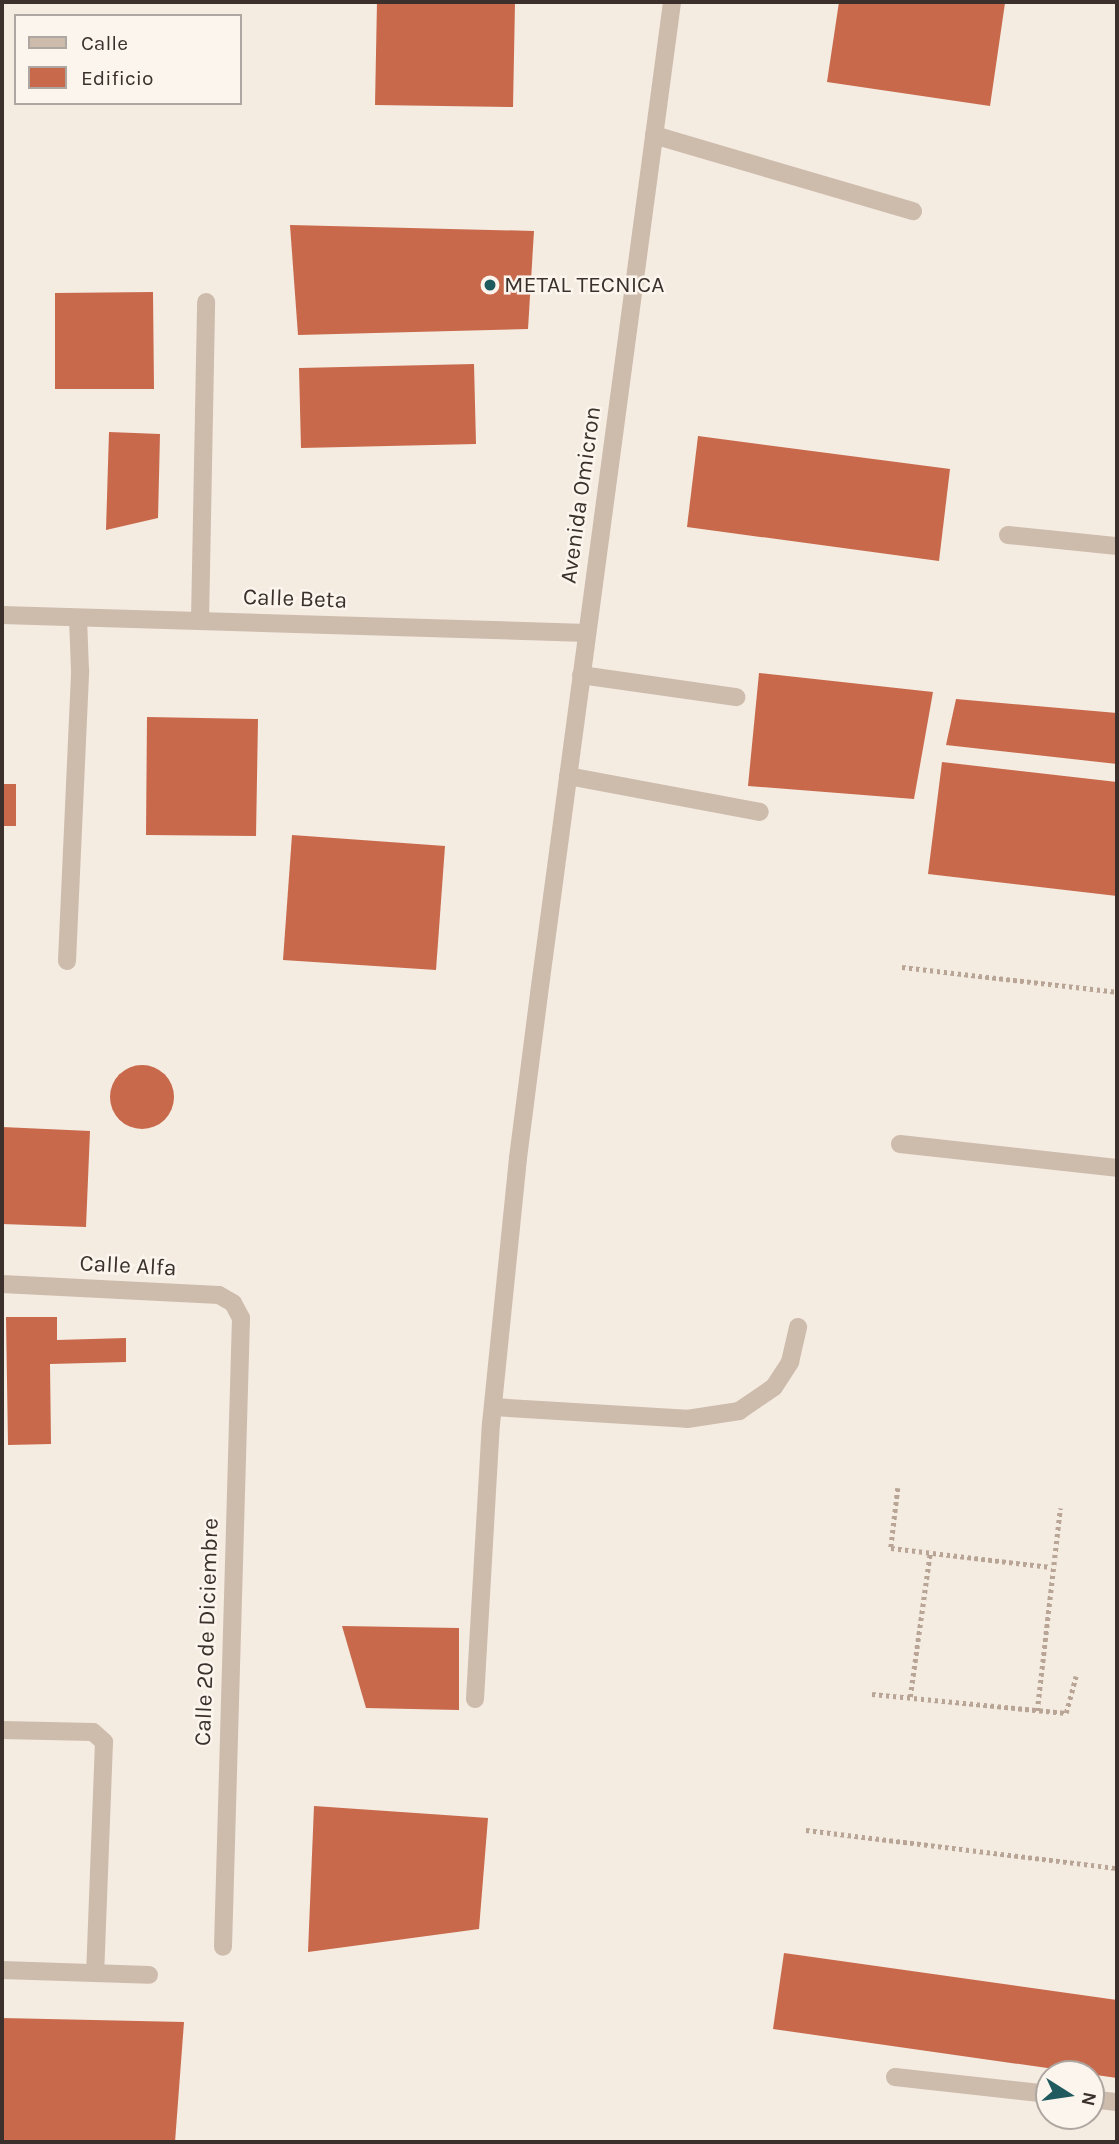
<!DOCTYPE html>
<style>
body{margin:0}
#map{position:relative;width:1119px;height:2144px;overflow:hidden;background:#f4ebe1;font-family:Karla,sans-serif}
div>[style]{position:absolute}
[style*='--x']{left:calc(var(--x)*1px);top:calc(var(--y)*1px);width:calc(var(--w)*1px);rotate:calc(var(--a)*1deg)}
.building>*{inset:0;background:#c8694b}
.round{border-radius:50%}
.path>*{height:4.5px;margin-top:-2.25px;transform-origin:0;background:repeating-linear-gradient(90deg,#b9a596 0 3.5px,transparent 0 7px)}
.service>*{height:18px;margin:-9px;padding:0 9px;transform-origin:9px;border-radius:9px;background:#cdbbac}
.minor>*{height:18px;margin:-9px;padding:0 9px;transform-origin:9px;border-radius:9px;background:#cdbbac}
.dots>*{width:19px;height:19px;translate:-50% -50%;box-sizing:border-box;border:4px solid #fbf5ee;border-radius:50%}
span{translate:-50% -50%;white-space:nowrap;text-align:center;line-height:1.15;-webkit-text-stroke:5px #fbf5ee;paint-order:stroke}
.poi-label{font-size:23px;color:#3b302b}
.left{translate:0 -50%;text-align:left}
.street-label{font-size:23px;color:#3b302b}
.frame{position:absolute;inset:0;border:4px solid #3b302b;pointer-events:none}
.legend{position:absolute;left:14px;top:14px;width:228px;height:91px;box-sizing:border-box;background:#fbf5ee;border:2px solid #aea6a0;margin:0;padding:9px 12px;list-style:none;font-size:21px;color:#3b302b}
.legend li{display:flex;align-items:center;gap:14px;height:35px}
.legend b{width:35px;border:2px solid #aea6a0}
.north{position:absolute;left:1035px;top:2060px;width:70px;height:70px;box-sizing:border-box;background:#fbf5ee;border:2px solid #aea6a0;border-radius:50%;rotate:102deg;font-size:19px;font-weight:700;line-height:28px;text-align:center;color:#3b302b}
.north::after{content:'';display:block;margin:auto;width:24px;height:32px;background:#1f5a5e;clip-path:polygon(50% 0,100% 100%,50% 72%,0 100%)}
</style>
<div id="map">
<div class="building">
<i style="clip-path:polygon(377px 2px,515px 3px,513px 107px,375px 105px)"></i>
<i style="clip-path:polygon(839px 2px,1005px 3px,990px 106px,827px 82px)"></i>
<i style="clip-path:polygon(290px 225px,534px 231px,528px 329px,298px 335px)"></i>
<i style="clip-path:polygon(153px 292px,154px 389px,55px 389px,55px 293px)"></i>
<i style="clip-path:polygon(474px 364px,476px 444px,301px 448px,299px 368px)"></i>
<i style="clip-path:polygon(109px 432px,160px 434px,158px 518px,106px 530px)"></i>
<i style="clip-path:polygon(698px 436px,950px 469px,939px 561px,687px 527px)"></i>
<i style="clip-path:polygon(759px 673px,933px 692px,914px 799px,748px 786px)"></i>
<i style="clip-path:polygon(956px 699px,1117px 713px,1117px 764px,946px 745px)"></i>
<i style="clip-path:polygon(147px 717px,258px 719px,256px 836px,146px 835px)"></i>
<i style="clip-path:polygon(942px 762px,1117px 782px,1117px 896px,928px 874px)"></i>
<i style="clip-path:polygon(2px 784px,16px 784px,16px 826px,2px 826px)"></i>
<i style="clip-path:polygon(292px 835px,445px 846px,436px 970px,283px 960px)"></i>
<i class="round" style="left:110px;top:1065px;width:64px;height:64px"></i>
<i style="clip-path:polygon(2px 1127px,90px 1131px,86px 1227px,2px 1224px)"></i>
<i style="clip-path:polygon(6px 1317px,57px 1317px,57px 1340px,126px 1338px,126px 1362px,50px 1364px,51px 1444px,8px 1445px)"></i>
<i style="clip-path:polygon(342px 1626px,459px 1628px,459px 1710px,366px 1708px)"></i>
<i style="clip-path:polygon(314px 1806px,488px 1818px,479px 1929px,308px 1952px)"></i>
<i style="clip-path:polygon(784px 1953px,1117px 2000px,1117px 2078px,773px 2029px)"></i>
<i style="clip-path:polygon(2px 2018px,184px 2022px,175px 2142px,2px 2142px)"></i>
</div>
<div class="path">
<i style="--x:902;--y:967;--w:216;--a:6.6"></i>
<i style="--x:898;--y:1488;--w:60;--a:96.7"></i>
<i style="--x:891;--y:1548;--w:161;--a:6.8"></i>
<i style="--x:872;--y:1694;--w:195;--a:5.6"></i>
<i style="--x:1066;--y:1713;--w:38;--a:-75"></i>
<i style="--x:910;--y:1697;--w:145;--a:-82.1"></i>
<i style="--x:1037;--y:1711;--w:204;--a:-83.5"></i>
<i style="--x:806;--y:1830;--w:313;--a:7"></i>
</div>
<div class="service">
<i style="--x:654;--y:135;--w:270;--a:16.4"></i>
<i style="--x:1008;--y:535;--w:110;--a:5.8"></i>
<i style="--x:200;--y:621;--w:319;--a:-88.9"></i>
<i style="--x:581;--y:675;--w:157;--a:8.1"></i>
<i style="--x:568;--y:776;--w:195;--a:10.6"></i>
<i style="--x:67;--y:961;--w:291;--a:-87.4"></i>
<i style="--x:80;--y:670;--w:52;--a:-92.2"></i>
<i style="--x:900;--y:1144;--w:218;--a:6.3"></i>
<i style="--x:2;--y:1284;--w:217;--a:2.9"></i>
<i style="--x:219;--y:1295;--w:16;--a:30"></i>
<i style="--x:233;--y:1303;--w:17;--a:62"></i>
<i style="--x:241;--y:1318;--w:629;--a:91.64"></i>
<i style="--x:493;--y:1407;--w:194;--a:3.5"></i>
<i style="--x:687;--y:1419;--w:53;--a:-8.7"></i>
<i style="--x:739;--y:1411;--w:42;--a:-34.4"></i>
<i style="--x:774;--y:1387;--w:30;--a:-57"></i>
<i style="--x:790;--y:1362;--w:36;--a:-77"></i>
<i style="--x:475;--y:1699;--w:275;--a:-86.7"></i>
<i style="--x:491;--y:1424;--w:267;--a:-84.2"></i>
<i style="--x:518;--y:1158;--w:165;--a:-82.7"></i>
<i style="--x:895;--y:2077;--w:155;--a:6.3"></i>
<i style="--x:1091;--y:2099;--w:26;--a:7"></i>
</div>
<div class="minor">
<i style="--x:2;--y:615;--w:585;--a:1.76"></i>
<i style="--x:539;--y:994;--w:1001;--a:-82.36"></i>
<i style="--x:2;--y:1730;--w:91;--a:1.3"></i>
<i style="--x:93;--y:1732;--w:15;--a:42"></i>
<i style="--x:104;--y:1742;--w:231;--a:92.2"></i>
<i style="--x:2;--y:1970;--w:147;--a:1.9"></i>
</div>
<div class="dots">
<i style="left:490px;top:285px;background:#1f5a5e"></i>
</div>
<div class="poi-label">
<span class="left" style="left:504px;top:285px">METAL TECNICA</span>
</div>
<div class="street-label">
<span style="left:581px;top:495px;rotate:-82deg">Avenida Omicron</span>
<span style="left:295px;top:599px;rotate:2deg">Calle Beta</span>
<span style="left:128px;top:1266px;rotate:3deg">Calle Alfa</span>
<span style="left:207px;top:1632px;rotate:-88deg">Calle 20 de Diciembre</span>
</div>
<div class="frame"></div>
<ul class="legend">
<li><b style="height:9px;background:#cdbbac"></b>Calle</li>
<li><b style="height:19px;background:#c8694b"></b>Edificio</li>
</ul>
<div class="north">N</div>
</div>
